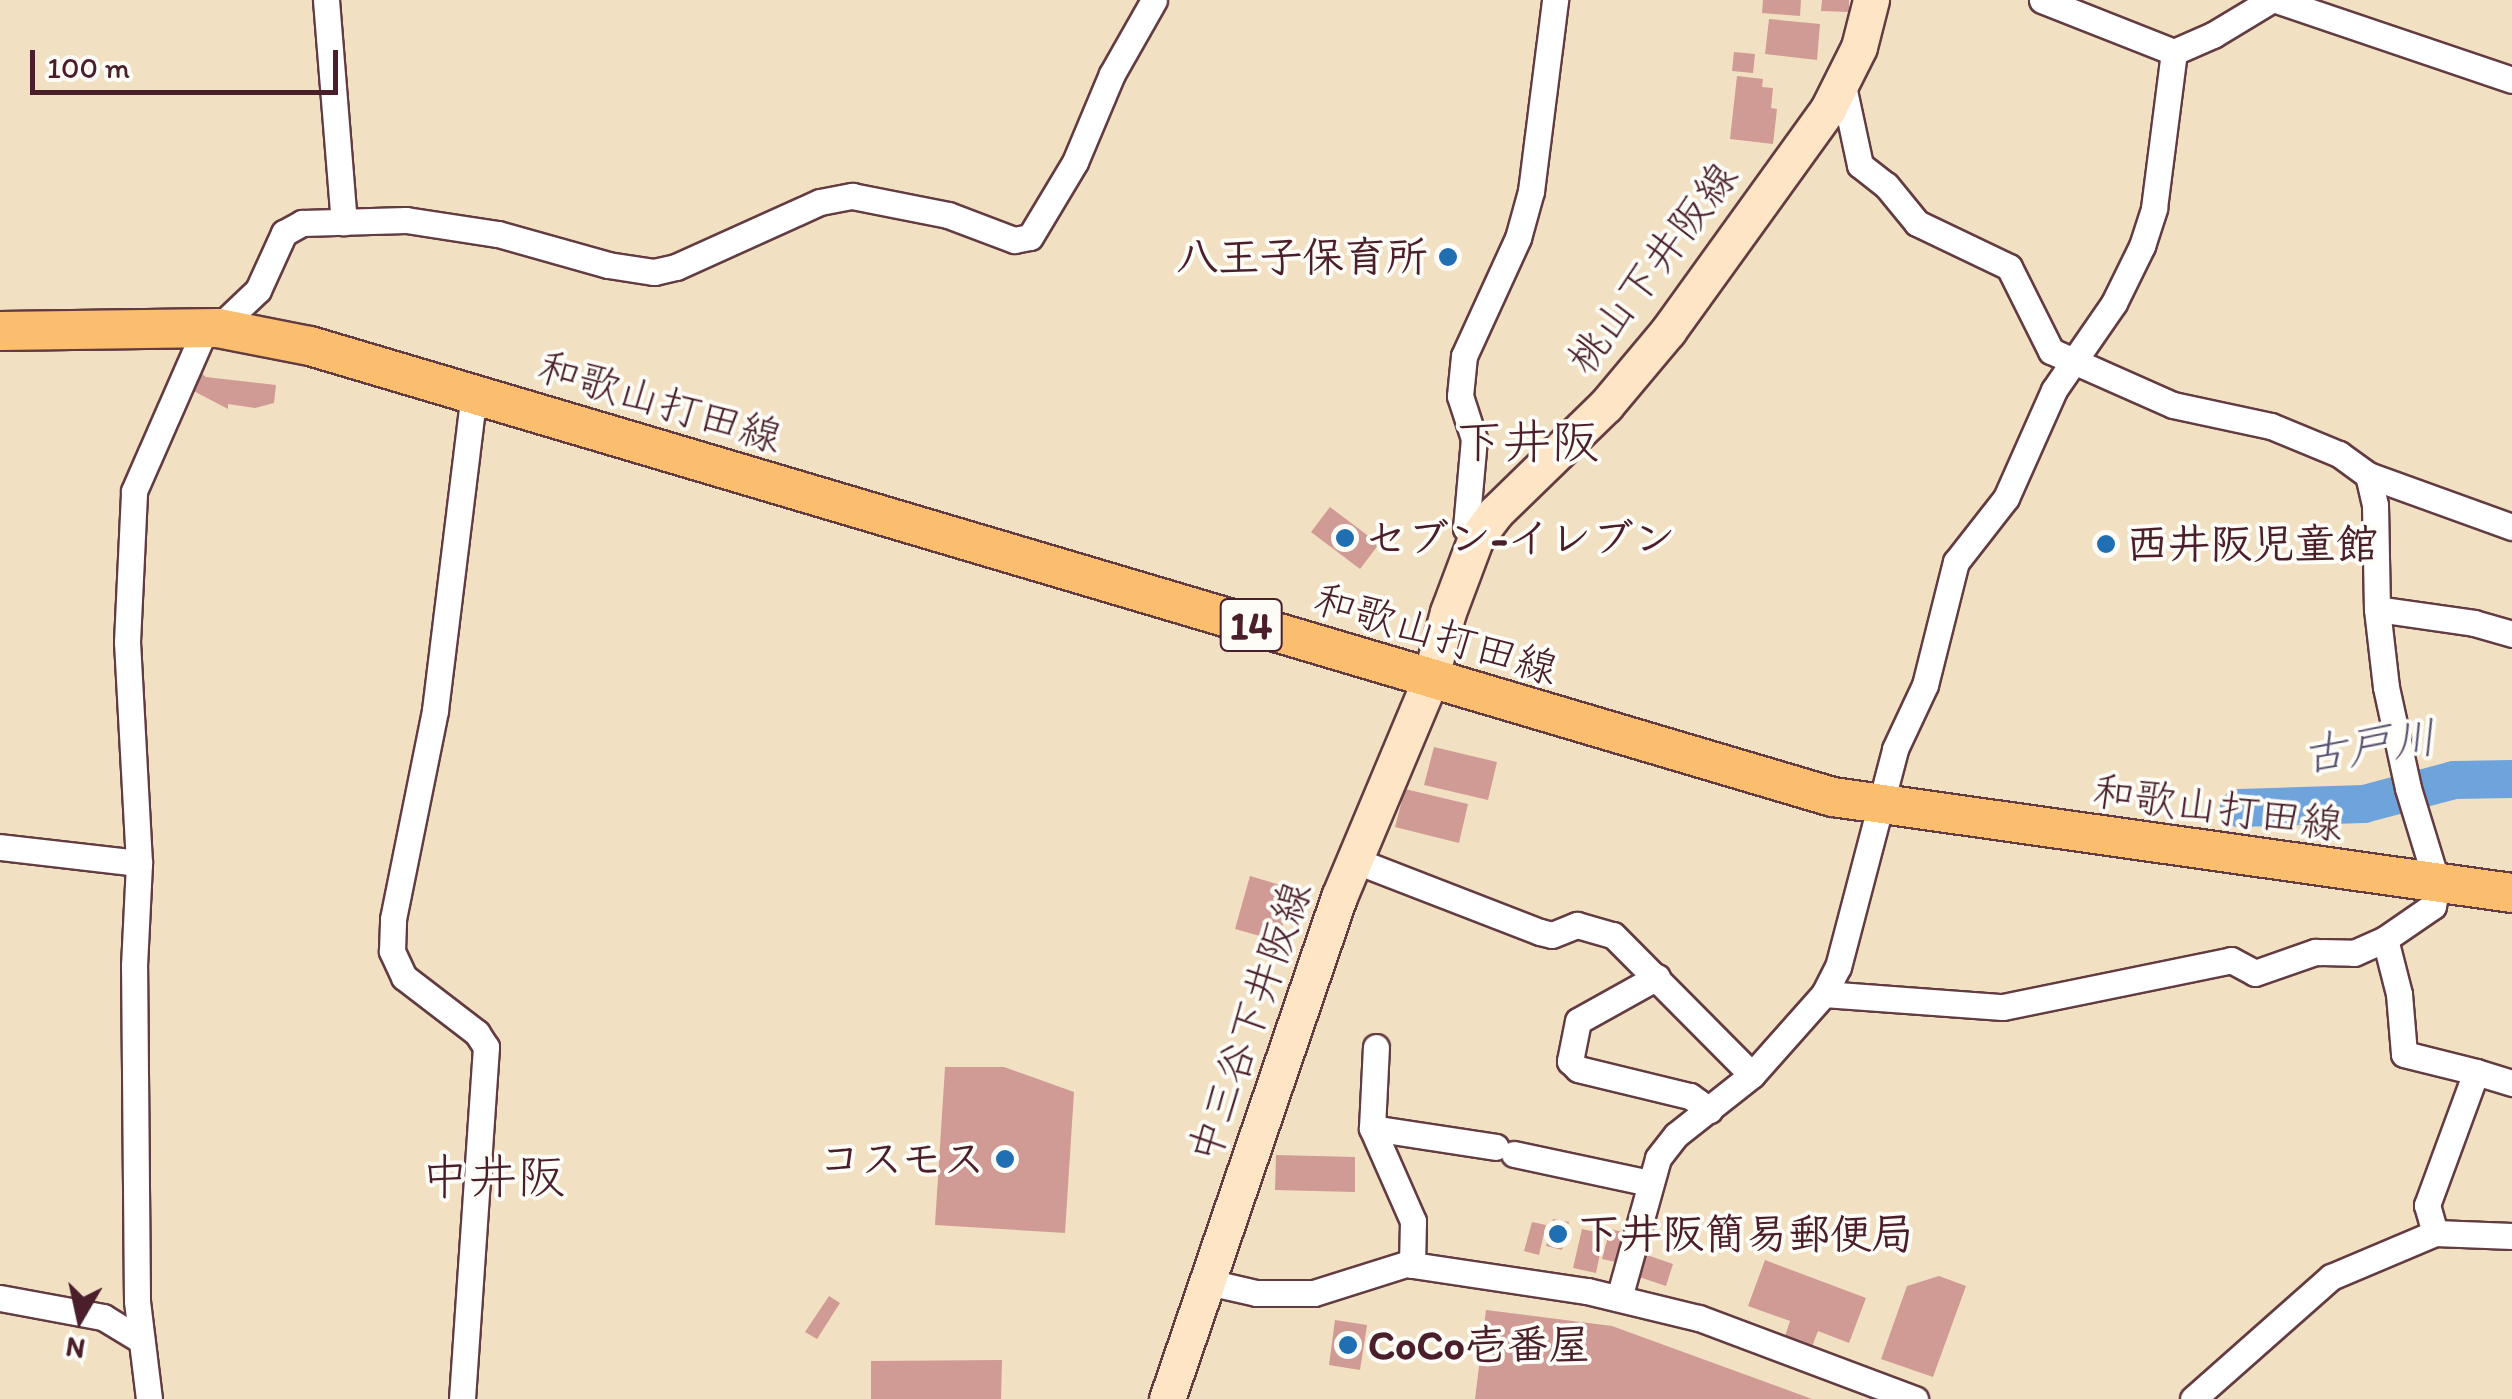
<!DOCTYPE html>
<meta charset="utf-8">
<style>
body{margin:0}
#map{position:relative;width:2512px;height:1399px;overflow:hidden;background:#f2e0c3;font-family:Itim,"Klee One",sans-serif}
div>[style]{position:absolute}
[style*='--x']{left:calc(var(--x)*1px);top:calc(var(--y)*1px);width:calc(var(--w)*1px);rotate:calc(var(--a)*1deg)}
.river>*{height:38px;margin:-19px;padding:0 19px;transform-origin:19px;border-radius:19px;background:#6fa3db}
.building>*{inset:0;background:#d09b94}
.roads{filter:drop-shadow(2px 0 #633c42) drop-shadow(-2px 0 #633c42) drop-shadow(0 2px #633c42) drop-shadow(0 -2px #633c42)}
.street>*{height:25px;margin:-12.5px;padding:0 12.5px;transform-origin:12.5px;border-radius:12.5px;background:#fff}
.secondary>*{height:35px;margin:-17.5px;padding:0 17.5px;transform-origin:17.5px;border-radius:17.5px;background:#fde5c5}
.primary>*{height:38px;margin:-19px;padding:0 19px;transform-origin:19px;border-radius:19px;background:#fabe6e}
.dots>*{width:28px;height:28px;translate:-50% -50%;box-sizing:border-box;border:5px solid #fdfcf7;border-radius:50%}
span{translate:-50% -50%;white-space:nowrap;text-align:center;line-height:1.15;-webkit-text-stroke:8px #fdfcf7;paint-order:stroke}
.shield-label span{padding:2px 8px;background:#fdfcf7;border:2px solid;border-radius:8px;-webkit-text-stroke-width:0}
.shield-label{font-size:40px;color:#4a1f2b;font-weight:700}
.poi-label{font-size:42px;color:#4a1f2b;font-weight:700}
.right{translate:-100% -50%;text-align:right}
.left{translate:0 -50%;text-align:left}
.street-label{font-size:42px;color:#4a1f2b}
.water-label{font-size:45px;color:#595471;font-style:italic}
.quarter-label{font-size:48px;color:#4a1f2b}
.north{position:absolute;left:30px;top:1269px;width:100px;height:100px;-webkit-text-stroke:8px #fdfcf7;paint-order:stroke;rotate:189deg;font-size:28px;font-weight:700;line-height:40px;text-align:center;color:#4a1f2b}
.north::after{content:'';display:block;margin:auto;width:35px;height:45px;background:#4a1f2b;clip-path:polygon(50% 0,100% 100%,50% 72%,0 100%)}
.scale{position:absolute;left:30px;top:50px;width:308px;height:45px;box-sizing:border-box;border:5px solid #4a1f2b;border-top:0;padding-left:12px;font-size:30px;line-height:35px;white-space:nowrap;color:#4a1f2b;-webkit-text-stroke:8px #fdfcf7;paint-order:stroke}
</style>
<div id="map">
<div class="river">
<i style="--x:2239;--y:808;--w:125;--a:-1.8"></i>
<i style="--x:2364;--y:804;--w:93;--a:-14.9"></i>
<i style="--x:2454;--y:780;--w:58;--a:-1"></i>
</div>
<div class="building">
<i style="clip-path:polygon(1763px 0,1801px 0,1800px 16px,1762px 13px)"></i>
<i style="clip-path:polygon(1822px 0,1849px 0,1849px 12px,1821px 11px)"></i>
<i style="clip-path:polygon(1769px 19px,1820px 24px,1817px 60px,1765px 54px)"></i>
<i style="clip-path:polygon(1734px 52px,1755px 54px,1753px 73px,1732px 71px)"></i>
<i style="clip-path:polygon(1737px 76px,1763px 79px,1762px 87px,1773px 88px,1771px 108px,1777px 109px,1773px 144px,1730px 139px)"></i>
<i style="clip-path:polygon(196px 369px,206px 377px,276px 385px,274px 403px,255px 408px,228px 404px,228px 409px,186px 387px)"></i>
<i style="clip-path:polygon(1330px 507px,1379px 544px,1360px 569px,1311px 532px)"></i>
<i style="clip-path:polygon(1434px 747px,1497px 762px,1488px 800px,1424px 785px)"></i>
<i style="clip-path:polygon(1405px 789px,1468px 804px,1459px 843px,1395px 827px)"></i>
<i style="clip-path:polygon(1250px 876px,1294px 889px,1278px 941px,1235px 929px)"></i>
<i style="clip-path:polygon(945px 1067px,1004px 1067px,1074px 1092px,1065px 1233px,935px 1225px)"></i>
<i style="clip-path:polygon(1276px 1155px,1355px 1157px,1355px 1192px,1275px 1190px)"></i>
<i style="clip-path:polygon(1553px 1219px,1569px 1222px,1562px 1250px,1546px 1246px)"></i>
<i style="clip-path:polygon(1532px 1222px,1546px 1225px,1539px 1255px,1524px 1251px)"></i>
<i style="clip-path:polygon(1582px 1229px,1604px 1234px,1596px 1273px,1573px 1268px)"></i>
<i style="clip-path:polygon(1610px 1229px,1627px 1233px,1620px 1263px,1602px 1259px)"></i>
<i style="clip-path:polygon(1644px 1254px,1673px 1264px,1666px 1286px,1636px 1276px)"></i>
<i style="clip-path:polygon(1765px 1260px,1866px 1298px,1849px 1343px,1818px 1331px,1810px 1352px,1783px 1342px,1790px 1321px,1748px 1306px)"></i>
<i style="clip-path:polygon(1939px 1276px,1966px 1286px,1933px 1377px,1881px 1359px,1907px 1286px)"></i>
<i style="clip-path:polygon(829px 1296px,840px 1303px,817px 1339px,805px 1332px)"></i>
<i style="clip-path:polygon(1486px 1310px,1612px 1326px,1812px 1399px,1475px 1399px)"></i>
<i style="clip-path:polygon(1335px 1320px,1367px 1325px,1360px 1370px,1329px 1365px)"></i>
<i style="clip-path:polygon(1002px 1360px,1001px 1399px,871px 1399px,871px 1361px)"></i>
</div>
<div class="roads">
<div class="street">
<i style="--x:326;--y:0;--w:223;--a:85.4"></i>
<i style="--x:2042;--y:0;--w:142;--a:21.5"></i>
<i style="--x:2174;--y:52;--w:43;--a:-23.6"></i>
<i style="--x:2213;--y:35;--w:68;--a:-31.1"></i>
<i style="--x:2276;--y:0;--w:249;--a:18.7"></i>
<i style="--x:1842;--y:81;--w:86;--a:77.9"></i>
<i style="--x:1860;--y:165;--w:33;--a:38"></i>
<i style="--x:1886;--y:185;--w:49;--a:50.8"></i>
<i style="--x:1917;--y:223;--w:102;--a:25.6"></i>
<i style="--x:2009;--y:267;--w:94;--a:63.4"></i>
<i style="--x:2051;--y:351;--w:133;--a:23.9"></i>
<i style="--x:2173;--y:405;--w:100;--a:12.1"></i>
<i style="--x:2271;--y:426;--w:74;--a:22.4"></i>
<i style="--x:2339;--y:454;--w:36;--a:36"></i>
<i style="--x:2368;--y:475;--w:153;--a:19.9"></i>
<i style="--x:218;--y:328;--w:55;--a:-43.5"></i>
<i style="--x:258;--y:290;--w:63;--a:-65.5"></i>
<i style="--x:284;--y:233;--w:21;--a:-29"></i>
<i style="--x:302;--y:223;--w:104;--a:-1.7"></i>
<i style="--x:406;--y:220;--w:93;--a:8.7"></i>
<i style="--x:498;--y:234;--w:114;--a:15.7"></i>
<i style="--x:608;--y:265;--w:47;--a:8.7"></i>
<i style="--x:654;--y:272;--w:23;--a:-13"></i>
<i style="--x:676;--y:267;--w:158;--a:-24.3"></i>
<i style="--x:820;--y:202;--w:33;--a:-11"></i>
<i style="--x:852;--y:196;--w:98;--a:11.2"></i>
<i style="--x:948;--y:215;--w:71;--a:20.7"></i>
<i style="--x:1014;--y:240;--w:16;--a:-11"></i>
<i style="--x:1030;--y:237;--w:87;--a:-59"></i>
<i style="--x:1075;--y:162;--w:95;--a:-67.2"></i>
<i style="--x:1112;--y:74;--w:85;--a:-60.4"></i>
<i style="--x:1475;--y:540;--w:15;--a:-127"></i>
<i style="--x:1466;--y:528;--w:89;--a:-84.9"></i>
<i style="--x:1474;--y:439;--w:45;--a:-108"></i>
<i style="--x:1460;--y:396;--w:40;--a:-84.3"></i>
<i style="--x:1464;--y:356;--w:130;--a:-65.4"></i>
<i style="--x:1518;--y:238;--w:49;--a:-74.5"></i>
<i style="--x:1531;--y:191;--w:193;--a:-82.8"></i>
<i style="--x:2377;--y:609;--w:98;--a:8.2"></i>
<i style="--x:2474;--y:623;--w:40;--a:16"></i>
<i style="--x:0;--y:847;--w:140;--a:6.6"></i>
<i style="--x:1354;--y:860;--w:199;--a:21.2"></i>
<i style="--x:1540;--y:932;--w:12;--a:14"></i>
<i style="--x:1552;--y:935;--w:27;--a:-22"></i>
<i style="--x:1577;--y:925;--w:37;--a:16"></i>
<i style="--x:1613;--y:935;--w:197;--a:45.2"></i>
<i style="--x:2385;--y:939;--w:57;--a:75.7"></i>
<i style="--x:2399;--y:994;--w:60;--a:85.2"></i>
<i style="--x:2404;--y:1054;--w:74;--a:14"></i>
<i style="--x:2476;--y:1072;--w:142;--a:110.2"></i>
<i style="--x:2427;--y:1205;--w:29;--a:74"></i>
<i style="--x:1657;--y:977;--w:90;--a:150.9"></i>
<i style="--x:1578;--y:1021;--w:41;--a:101.3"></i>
<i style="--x:1570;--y:1061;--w:11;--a:45"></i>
<i style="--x:1578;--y:1069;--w:115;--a:13.6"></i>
<i style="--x:1690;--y:1096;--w:24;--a:36"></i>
<i style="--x:1824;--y:994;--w:179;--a:4.2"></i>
<i style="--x:2003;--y:1007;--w:233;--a:-11.6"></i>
<i style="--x:2231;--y:960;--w:27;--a:28"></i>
<i style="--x:2255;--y:973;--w:64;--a:-19.3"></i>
<i style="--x:2315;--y:952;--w:39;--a:1"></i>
<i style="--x:2354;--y:953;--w:34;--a:-24"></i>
<i style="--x:2385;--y:939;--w:58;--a:-34.5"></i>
<i style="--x:2433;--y:906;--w:23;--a:-80"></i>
<i style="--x:2437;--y:883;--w:99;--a:-107"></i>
<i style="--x:2408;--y:788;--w:103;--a:-102.3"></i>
<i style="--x:2386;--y:687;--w:79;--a:-96.6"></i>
<i style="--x:2377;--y:609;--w:104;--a:-91.1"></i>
<i style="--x:2375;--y:505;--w:31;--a:-103"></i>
<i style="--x:2476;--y:1072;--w:38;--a:17"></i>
<i style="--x:1372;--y:1128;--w:81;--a:-87.2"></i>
<i style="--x:1514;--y:1154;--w:138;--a:12.1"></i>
<i style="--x:1412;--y:1265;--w:44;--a:-88.7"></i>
<i style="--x:1413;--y:1221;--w:102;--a:-113.8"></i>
<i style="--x:1372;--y:1128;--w:125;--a:8.7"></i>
<i style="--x:1208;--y:1282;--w:49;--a:12.9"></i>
<i style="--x:1256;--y:1293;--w:58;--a:0"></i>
<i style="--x:1314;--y:1293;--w:96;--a:-17.5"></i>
<i style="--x:1406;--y:1264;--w:183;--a:8.5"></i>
<i style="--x:1587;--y:1291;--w:115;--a:13.6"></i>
<i style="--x:1699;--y:1318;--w:231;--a:20.6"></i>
<i style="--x:0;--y:1298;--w:105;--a:10.5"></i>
<i style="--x:103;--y:1317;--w:42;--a:31.4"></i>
<i style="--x:1619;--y:1298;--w:145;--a:-74.4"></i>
<i style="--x:1658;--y:1158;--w:29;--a:-52"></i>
<i style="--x:1676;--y:1135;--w:97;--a:-38.3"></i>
<i style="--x:1752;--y:1075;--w:108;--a:-48.4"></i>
<i style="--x:1824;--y:994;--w:30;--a:-63"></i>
<i style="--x:1838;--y:967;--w:225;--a:-75.3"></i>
<i style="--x:1895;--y:749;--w:71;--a:-64.9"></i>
<i style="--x:1925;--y:685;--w:127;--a:-75.9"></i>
<i style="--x:1956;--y:562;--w:81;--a:-52"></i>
<i style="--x:2006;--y:498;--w:118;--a:-66"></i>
<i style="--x:2054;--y:390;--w:106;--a:-55.4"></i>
<i style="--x:2114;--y:303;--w:64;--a:-63.8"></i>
<i style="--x:2142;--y:246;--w:40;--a:-72"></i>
<i style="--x:2154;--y:208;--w:157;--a:-82.7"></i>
<i style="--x:149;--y:1399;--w:99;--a:-97"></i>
<i style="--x:137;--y:1301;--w:335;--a:-90.5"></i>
<i style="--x:134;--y:966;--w:103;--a:-87.2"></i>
<i style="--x:139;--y:863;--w:221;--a:-93.1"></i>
<i style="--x:127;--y:642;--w:151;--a:-87.3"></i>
<i style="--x:134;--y:491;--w:177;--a:-66.3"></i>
<i style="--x:462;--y:1399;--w:353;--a:-86.1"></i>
<i style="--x:486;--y:1047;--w:17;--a:-123"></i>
<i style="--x:477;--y:1033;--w:92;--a:-142.5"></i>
<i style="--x:404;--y:977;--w:29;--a:-115"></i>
<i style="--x:392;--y:951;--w:32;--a:-88"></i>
<i style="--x:393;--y:919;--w:213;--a:-78.6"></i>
<i style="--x:435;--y:710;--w:320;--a:-83"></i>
<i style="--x:2193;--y:1399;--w:184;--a:-41.5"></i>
<i style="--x:2331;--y:1277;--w:113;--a:-22.9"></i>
<i style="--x:2435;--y:1233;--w:77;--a:2.2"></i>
</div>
<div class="secondary">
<i style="--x:1167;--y:1399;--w:531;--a:-71.09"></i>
<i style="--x:1339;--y:897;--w:235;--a:-67.2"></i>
<i style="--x:1430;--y:680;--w:70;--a:-75.2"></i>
<i style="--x:1448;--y:612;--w:77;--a:-69.4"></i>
<i style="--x:1475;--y:540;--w:35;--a:-53"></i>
<i style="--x:1496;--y:512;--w:153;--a:-44.2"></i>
<i style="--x:1606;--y:405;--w:97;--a:-50"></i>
<i style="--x:1668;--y:331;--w:274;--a:-54.2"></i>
<i style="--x:1828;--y:109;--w:69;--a:-63.4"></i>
<i style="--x:1859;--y:47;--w:49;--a:-75.7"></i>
</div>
<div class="primary">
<i style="--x:0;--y:331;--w:218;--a:-0.8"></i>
<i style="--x:218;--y:328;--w:94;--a:11.1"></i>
<i style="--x:310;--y:346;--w:1588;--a:16.5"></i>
<i style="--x:1833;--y:797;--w:686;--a:8.05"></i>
</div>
</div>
<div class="dots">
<i style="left:1448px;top:257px;background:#1f6fb2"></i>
<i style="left:1345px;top:538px;background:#1f6fb2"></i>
<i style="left:2106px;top:544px;background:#1f6fb2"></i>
<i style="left:1005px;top:1159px;background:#1f6fb2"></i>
<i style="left:1558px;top:1234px;background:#1f6fb2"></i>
<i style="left:1348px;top:1345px;background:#1f6fb2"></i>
</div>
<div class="shield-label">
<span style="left:1251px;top:625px">14</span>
</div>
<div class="poi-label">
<span class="right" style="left:1428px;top:257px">八王子保育所</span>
<span class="left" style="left:1365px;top:538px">セブン-イレブン</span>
<span class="left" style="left:2126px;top:544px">西井阪児童館</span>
<span class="right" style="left:985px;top:1159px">コスモス</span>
<span class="left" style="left:1578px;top:1234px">下井阪簡易郵便局</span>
<span class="left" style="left:1368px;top:1345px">CoCo壱番屋</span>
</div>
<div class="street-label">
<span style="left:1652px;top:268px;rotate:-53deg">桃山下井阪線</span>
<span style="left:660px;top:402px;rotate:17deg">和歌山打田線</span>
<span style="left:1436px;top:634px;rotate:17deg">和歌山打田線</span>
<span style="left:2218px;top:808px;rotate:8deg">和歌山打田線</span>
<span style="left:1250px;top:1022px;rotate:-71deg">中三谷下井阪線</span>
</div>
<div class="water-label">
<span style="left:2369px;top:746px;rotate:-8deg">古戸川</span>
</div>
<div class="quarter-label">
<span style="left:1527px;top:442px">下井阪</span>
<span style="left:493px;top:1177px">中井阪</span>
</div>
<div class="north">N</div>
<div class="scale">100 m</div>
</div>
